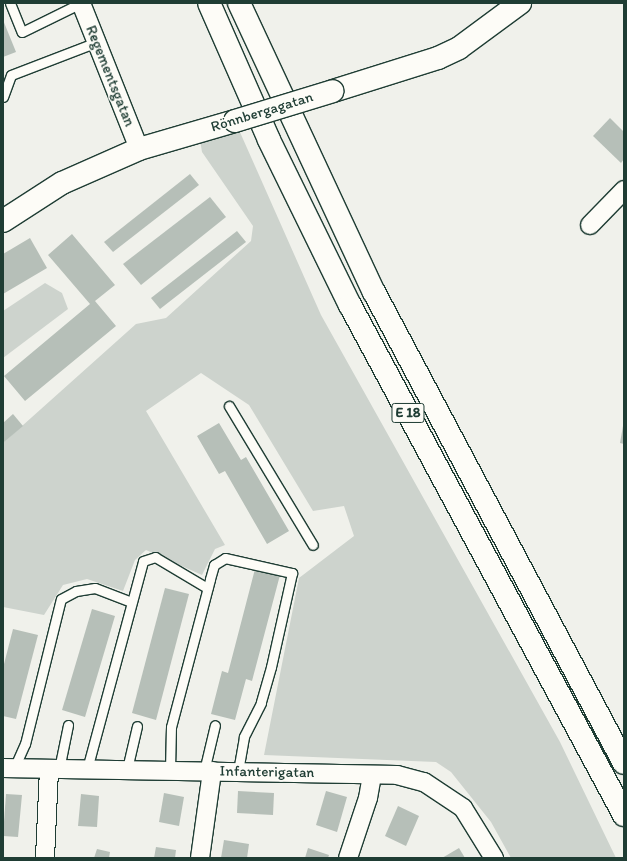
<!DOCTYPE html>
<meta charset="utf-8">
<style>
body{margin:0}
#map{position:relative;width:627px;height:861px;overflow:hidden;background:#f0f1eb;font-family:Itim,sans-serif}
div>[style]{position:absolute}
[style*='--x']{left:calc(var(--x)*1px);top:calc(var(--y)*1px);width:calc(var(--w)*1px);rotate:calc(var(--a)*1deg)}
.green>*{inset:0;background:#cdd3cd}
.building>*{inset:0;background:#b6bfb8}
.roads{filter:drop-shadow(1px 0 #1f3d34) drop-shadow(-1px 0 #1f3d34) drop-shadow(0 1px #1f3d34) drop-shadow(0 -1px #1f3d34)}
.service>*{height:9px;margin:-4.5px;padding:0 4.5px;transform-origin:4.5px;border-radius:4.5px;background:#fdfcf7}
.minor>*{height:18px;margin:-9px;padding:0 9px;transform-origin:9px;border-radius:9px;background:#fdfcf7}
.tertiary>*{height:22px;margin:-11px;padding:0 11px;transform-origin:11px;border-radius:11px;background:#fdfcf7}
.motorway>*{height:22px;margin:-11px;padding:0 11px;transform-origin:11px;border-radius:11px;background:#fdfcf7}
.bridges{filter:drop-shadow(1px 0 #1f3d34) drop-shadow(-1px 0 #1f3d34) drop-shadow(0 1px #1f3d34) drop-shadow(0 -1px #1f3d34)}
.tertiary-bridge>*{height:22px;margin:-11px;padding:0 11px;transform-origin:11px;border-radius:11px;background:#fdfcf7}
span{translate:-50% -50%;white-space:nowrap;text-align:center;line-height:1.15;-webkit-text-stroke:3px #fdfcf7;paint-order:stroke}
.shield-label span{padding:1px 3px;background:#fdfcf7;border:1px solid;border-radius:3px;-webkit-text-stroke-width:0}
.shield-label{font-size:14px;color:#1f3d34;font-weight:700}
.street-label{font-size:15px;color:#1f3d34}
.frame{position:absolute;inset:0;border:4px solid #1f3d34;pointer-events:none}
</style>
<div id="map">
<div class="green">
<i style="clip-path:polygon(239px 130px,321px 315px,560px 742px,616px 858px,511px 858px,491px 822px,451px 772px,436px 762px,264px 755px,299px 578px,354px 536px,344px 506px,313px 511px,249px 405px,201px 373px,146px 411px,225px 545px,215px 549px,202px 575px,146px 550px,135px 560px,123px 591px,87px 579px,63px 585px,44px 615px,3px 607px,3px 443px,136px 324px,166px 318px,251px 241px,253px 226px,202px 152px,200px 140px)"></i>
<i style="clip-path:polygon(45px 283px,62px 293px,68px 309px,3px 358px,3px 311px)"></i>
</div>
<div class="building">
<i style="clip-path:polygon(3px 20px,16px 52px,3px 57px)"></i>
<i style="clip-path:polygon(610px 118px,624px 132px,624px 159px,621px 163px,593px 136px)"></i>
<i style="clip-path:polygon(190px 174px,199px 185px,113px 252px,104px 242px)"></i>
<i style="clip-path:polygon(210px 197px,226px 217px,141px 285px,123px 264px)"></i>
<i style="clip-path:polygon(237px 231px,246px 242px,160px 309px,151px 298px)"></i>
<i style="clip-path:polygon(72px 234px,115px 285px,95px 301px,116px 326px,25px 401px,4px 376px,90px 304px,48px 255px)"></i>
<i style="clip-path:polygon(30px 238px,47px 268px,3px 294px,3px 254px)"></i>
<i style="clip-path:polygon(13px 414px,23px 426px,3px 443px,3px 423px)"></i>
<i style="clip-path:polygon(219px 423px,241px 460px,246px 457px,289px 531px,267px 544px,225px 471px,219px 474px,197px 436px)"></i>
<i style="clip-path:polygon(623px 426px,624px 426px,624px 444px,620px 443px)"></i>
<i style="clip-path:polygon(255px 569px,280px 575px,252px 681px,246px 679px,235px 720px,211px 714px,222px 671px,228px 673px)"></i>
<i style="clip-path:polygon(165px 588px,189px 594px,156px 720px,132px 713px)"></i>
<i style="clip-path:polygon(92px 609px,115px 616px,85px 717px,62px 710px)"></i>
<i style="clip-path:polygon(13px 629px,38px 635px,16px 719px,3px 716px,3px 668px)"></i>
<i style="clip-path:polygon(238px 791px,274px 793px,273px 815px,237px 813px)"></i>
<i style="clip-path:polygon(326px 791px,347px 797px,337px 832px,316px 825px)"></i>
<i style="clip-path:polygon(164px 793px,184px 797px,179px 826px,159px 822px)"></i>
<i style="clip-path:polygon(6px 794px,22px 795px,18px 837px,3px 836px)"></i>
<i style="clip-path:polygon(81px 794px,99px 796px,97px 827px,78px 826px)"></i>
<i style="clip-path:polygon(398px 806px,419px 816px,406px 846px,385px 836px)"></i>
<i style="clip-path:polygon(224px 840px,249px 844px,247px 858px,221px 858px)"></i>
<i style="clip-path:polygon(156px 847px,176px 850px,175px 858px,154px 858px)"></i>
<i style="clip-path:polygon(308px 848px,329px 855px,328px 858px,305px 858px)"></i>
<i style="clip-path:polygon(459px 848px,465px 858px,442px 858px)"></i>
<i style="clip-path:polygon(97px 849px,110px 852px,109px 858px,94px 858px)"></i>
</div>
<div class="roads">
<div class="service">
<i style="--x:10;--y:3;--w:31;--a:68"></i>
<i style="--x:22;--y:32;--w:66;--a:-26.2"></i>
<i style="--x:3;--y:97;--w:23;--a:-70"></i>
<i style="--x:11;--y:75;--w:92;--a:-21"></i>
<i style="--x:229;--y:406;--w:162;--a:58.9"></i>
<i style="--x:15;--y:766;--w:24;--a:-66"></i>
<i style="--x:25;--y:744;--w:149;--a:-76.1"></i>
<i style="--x:61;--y:599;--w:17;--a:-28"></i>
<i style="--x:76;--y:591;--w:19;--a:-9"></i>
<i style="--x:95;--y:588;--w:39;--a:21"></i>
<i style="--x:59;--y:769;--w:45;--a:-78.4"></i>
<i style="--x:87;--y:769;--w:215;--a:-74.9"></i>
<i style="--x:143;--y:561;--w:13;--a:-18"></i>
<i style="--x:155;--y:557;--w:61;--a:30.8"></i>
<i style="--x:127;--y:769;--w:44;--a:-76.9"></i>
<i style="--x:170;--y:770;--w:43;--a:-88.7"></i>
<i style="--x:171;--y:727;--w:153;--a:-75.2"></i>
<i style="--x:210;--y:579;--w:15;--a:-74"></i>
<i style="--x:214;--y:565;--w:13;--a:-32"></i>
<i style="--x:225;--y:558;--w:69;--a:12.6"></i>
<i style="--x:292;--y:573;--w:96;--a:102.6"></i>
<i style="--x:271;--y:667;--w:37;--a:106"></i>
<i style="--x:261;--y:703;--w:38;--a:117"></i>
<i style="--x:244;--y:737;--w:36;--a:100"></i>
<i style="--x:204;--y:771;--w:47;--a:-76.6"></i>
</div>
<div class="minor">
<i style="--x:81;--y:3;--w:157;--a:68.3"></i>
<i style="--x:590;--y:225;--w:49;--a:-45.8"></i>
<i style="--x:3;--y:768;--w:394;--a:1"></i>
<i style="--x:397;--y:775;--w:28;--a:15"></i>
<i style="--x:424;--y:782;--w:47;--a:33.7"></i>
<i style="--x:463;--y:808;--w:59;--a:58.2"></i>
<i style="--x:45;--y:858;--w:89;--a:-87.4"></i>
<i style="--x:200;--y:858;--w:88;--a:-82.1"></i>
<i style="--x:348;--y:858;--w:63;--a:-71.6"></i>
<i style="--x:368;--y:798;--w:23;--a:-80"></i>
</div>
<div class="tertiary">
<i style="--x:333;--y:91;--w:110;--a:-17.4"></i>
<i style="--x:438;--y:58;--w:23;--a:-25"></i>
<i style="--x:459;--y:48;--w:76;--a:-36.4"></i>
<i style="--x:3;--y:221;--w:70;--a:-32.8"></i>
<i style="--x:62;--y:183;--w:84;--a:-23.8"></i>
<i style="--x:139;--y:149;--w:100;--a:-16.3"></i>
</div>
<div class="motorway">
<i style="--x:209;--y:3;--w:150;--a:66.3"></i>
<i style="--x:269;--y:140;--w:184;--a:63.9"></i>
<i style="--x:350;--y:305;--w:579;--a:61.75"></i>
<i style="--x:239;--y:3;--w:319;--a:65"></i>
<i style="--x:374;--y:292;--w:533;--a:62.04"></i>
</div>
</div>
<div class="bridges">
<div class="tertiary-bridge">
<i style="--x:235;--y:121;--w:102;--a:-17"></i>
</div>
</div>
<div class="shield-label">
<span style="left:408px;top:413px">E 18</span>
</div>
<div class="street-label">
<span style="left:110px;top:76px;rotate:68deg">Regementsgatan</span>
<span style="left:262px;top:112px;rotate:-17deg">Rönnbergagatan</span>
<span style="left:267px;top:772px;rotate:1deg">Infanterigatan</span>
</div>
<div class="frame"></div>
</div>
